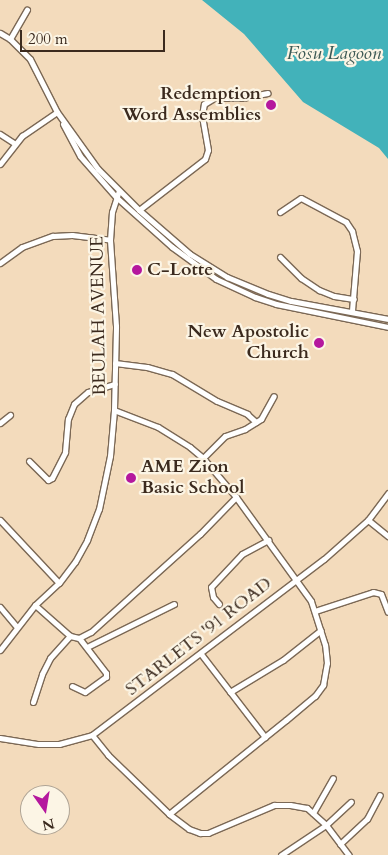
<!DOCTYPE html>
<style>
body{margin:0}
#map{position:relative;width:388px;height:855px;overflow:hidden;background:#f3dbbc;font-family:Cardo,serif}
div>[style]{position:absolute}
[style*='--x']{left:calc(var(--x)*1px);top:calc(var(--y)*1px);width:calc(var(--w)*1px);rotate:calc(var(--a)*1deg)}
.water>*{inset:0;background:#42b2ba}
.roads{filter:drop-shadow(1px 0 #7b6855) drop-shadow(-1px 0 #7b6855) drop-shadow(0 1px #7b6855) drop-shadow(0 -1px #7b6855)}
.minor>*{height:5px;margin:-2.5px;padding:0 2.5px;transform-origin:2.5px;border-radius:2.5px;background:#fff}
.dots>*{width:14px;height:14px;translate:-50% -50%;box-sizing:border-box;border:2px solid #fcf5e5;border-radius:50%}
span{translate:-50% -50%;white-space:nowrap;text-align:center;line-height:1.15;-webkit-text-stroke:4.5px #fcf5e5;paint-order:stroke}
.poi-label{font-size:18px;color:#3b2a1e;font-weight:700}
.right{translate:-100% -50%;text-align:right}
.left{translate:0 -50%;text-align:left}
.street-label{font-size:18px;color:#3b2a1e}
.water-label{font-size:19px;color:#3d5a55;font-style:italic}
.north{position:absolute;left:20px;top:785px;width:50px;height:50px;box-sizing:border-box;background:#fcf5e5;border:1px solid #afa495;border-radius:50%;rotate:167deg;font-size:14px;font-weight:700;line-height:20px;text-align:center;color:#3b2a1e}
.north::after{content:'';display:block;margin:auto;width:18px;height:22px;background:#b5179e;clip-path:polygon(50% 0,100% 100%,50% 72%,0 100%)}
.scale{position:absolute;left:20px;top:30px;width:145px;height:22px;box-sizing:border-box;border:2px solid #3b2a1e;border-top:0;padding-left:6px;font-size:15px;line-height:18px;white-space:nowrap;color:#3b2a1e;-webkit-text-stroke:4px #fcf5e5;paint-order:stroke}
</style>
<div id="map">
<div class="water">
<i style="clip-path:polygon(202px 0,388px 0,388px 159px,379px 148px,303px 102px,244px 34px)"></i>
</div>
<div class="roads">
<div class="minor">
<i style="--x:0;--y:33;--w:12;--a:31"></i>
<i style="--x:10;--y:39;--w:28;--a:45"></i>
<i style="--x:30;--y:59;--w:59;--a:63"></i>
<i style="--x:57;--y:112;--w:70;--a:54.3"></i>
<i style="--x:98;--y:169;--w:58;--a:45"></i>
<i style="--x:139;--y:210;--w:67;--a:40.8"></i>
<i style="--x:190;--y:254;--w:44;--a:31.9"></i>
<i style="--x:227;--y:277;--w:44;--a:22.5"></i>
<i style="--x:268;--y:294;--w:24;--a:17"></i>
<i style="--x:291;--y:301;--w:99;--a:10.5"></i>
<i style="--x:10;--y:39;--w:34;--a:-60"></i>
<i style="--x:63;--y:124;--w:36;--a:62"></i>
<i style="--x:80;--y:156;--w:55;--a:48.7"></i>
<i style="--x:116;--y:197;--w:75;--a:41.8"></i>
<i style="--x:172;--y:247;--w:54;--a:36"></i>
<i style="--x:216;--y:279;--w:43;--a:24.8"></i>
<i style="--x:255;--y:297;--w:22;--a:18"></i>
<i style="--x:276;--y:304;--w:114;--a:11.6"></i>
<i style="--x:0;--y:134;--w:17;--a:33"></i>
<i style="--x:0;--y:164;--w:36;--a:-52"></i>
<i style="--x:22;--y:136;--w:42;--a:-34.4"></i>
<i style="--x:139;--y:210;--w:83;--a:-37.7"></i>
<i style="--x:205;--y:159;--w:9;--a:-72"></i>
<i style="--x:208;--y:150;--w:36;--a:-100"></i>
<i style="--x:202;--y:115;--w:11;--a:-80"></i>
<i style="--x:204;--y:104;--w:12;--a:-31"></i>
<i style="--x:214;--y:98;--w:28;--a:0"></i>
<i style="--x:242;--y:98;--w:26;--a:-11"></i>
<i style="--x:280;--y:212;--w:25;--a:-34"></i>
<i style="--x:301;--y:198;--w:51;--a:28.1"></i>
<i style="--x:346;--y:222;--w:11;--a:56"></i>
<i style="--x:352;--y:231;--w:21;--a:76"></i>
<i style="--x:357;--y:251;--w:60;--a:94.8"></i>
<i style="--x:280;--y:257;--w:30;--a:45"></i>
<i style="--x:301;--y:278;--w:22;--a:34"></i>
<i style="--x:319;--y:290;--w:16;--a:22"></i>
<i style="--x:334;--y:296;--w:20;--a:9"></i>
<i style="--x:0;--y:263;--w:27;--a:-36"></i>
<i style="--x:22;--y:247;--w:33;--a:-20"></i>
<i style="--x:53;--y:236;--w:19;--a:-3"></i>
<i style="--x:72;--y:235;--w:38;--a:7"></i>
<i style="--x:115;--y:363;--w:32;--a:7"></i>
<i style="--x:147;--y:367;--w:26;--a:16"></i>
<i style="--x:172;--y:374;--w:52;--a:31"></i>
<i style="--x:217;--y:401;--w:33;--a:23"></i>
<i style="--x:247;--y:414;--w:12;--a:42"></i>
<i style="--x:0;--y:423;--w:13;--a:-39"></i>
<i style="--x:203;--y:458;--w:31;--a:-45"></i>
<i style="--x:225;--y:436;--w:21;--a:-19"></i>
<i style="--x:245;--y:429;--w:19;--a:-32"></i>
<i style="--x:261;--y:419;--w:26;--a:-61"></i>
<i style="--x:29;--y:461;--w:27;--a:45"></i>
<i style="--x:48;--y:480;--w:4;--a:-27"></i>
<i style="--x:52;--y:478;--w:29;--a:-63"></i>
<i style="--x:65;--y:452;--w:33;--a:-85"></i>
<i style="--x:68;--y:419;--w:16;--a:-68"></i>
<i style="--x:74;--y:404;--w:18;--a:-41"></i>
<i style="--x:88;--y:392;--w:28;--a:-17"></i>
<i style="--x:0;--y:520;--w:86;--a:46.9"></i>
<i style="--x:59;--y:583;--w:26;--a:-53"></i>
<i style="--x:75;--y:562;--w:25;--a:-61"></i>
<i style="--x:87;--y:540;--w:33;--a:-69"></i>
<i style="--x:99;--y:509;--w:54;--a:-78.3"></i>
<i style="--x:110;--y:456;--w:46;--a:-85"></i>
<i style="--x:114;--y:410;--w:84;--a:-88.6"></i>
<i style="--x:116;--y:326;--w:86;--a:-94"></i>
<i style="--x:110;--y:240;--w:28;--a:-86"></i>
<i style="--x:112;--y:212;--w:22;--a:-72"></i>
<i style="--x:368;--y:520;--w:26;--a:39"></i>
<i style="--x:219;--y:604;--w:9;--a:-131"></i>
<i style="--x:213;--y:597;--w:10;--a:-101"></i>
<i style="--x:211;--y:587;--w:45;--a:-46.8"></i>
<i style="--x:242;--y:554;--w:30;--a:-28"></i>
<i style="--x:35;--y:605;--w:47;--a:41.5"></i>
<i style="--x:70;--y:636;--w:9;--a:13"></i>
<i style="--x:79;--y:638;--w:13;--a:-27"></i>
<i style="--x:91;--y:632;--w:147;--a:-42"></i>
<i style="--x:200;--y:534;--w:52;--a:-45.8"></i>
<i style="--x:236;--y:497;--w:51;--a:-130.2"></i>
<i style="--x:203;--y:458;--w:17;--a:-140"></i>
<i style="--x:190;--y:447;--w:38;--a:-148"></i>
<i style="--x:158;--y:427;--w:47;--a:-158.9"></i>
<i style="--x:0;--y:607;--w:26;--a:50"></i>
<i style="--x:315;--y:611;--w:61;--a:-18.1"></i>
<i style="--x:373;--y:592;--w:8;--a:14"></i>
<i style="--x:381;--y:594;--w:19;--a:69"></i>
<i style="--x:87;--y:647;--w:97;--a:-26.3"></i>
<i style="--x:0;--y:650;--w:57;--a:-52.1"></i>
<i style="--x:35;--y:605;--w:33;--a:-43"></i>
<i style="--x:201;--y:654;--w:105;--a:52.4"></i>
<i style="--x:72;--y:686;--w:14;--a:25"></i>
<i style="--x:85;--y:692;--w:26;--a:-36"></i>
<i style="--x:106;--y:677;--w:4;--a:-90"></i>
<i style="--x:106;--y:673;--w:44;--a:-127.6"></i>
<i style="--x:230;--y:692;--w:62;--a:-31.1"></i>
<i style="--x:283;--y:660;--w:48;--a:-38.3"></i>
<i style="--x:33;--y:702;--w:29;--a:-72"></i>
<i style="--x:42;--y:674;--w:18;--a:-63"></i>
<i style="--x:50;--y:658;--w:30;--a:-48"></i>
<i style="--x:92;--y:735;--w:26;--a:51"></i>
<i style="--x:108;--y:755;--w:85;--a:44"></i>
<i style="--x:169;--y:814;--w:25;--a:37"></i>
<i style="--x:189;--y:829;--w:12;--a:20"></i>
<i style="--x:200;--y:833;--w:8;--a:0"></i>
<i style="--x:208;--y:833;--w:72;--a:-23"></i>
<i style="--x:274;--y:805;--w:16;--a:0"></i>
<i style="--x:290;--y:805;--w:17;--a:10"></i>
<i style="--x:307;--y:808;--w:25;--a:42"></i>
<i style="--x:326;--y:825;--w:38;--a:53"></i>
<i style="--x:0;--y:738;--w:39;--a:9"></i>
<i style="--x:39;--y:744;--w:20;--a:0"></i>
<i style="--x:59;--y:744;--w:34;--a:-15"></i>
<i style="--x:92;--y:735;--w:291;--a:-37.2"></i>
<i style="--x:324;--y:559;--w:59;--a:-41.6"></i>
<i style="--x:368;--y:520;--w:34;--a:-53"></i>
<i style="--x:313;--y:813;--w:40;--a:-60.3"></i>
<i style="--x:169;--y:814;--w:150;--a:-38.8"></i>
<i style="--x:286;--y:720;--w:38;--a:-40"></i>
<i style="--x:315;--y:696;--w:14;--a:-54"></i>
<i style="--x:323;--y:685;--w:22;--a:-80"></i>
<i style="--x:327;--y:663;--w:18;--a:-96"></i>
<i style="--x:325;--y:645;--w:46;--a:-107.7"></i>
<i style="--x:311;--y:601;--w:128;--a:-125.8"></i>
<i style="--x:340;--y:844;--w:37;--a:-43"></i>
<i style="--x:367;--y:819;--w:27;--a:-62"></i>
<i style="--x:281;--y:855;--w:54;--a:-33.7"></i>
<i style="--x:326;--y:825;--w:34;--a:-43"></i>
</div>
</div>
<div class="dots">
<i style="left:271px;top:105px;background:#b5179e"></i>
<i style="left:137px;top:270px;background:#b5179e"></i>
<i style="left:319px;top:343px;background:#b5179e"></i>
<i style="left:131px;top:478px;background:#b5179e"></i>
</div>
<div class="poi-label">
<span class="right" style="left:261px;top:105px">Redemption<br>Word Assemblies</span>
<span class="left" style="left:147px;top:270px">C-Lotte</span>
<span class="right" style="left:309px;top:343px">New Apostolic<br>Church</span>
<span class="left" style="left:141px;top:478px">AME Zion<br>Basic School</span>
</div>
<div class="street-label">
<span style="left:99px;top:316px;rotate:-91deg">BEULAH AVENUE</span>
<span style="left:199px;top:637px;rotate:-38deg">STARLETS '91 ROAD</span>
</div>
<div class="water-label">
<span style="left:334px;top:54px">Fosu Lagoon</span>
</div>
<div class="north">N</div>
<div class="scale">200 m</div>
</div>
